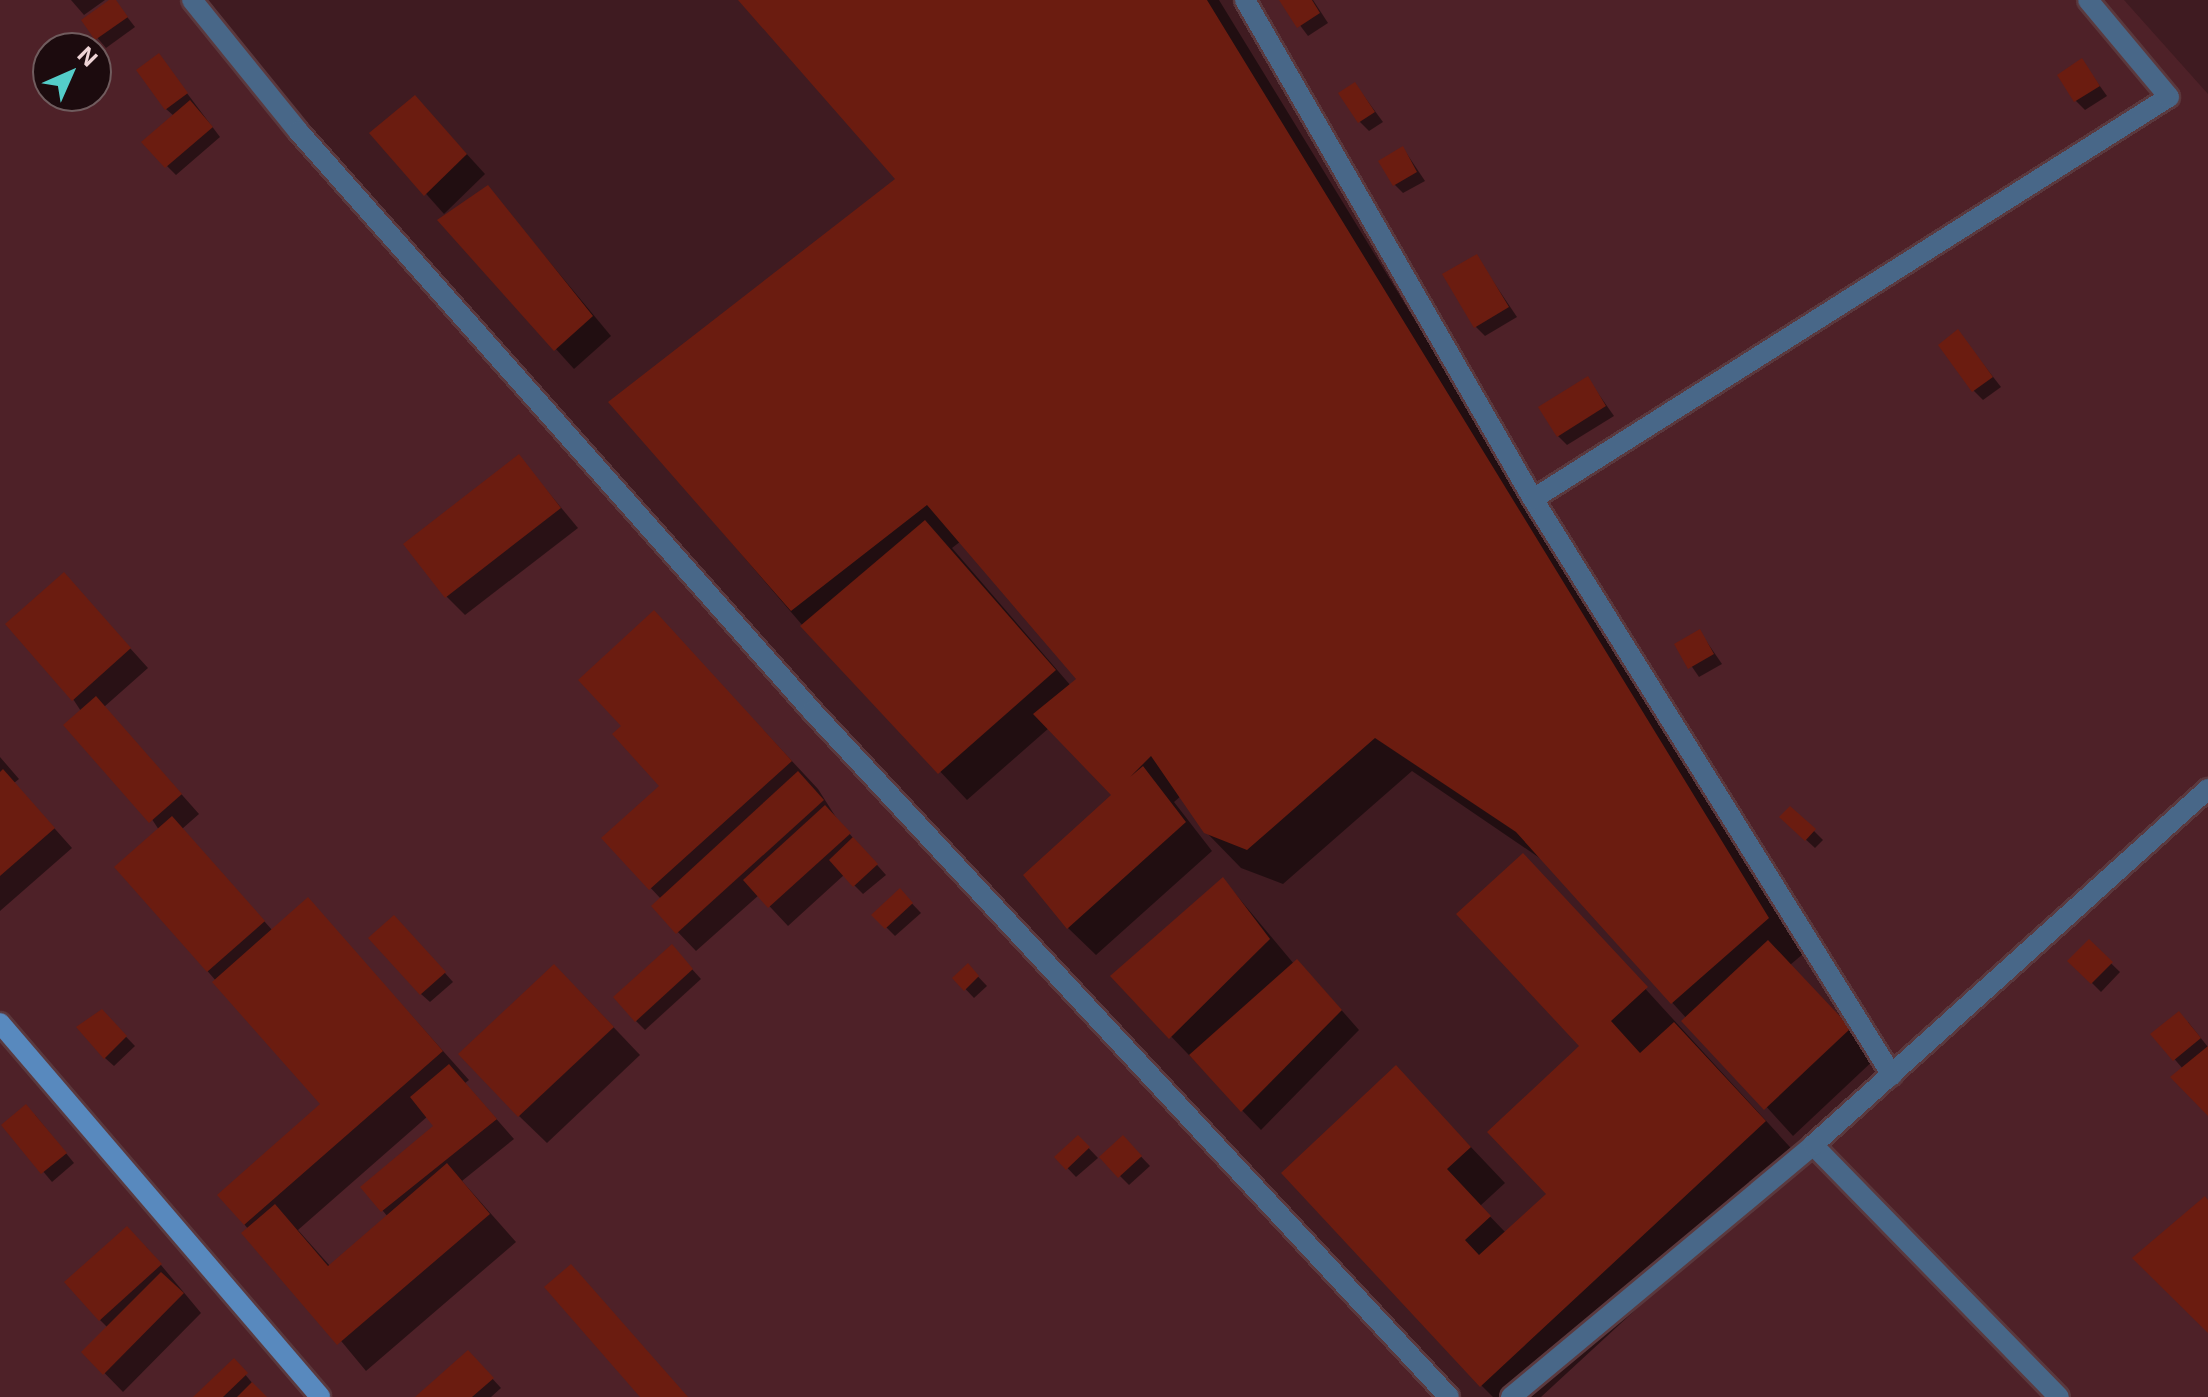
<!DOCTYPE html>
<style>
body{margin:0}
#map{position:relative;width:2208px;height:1397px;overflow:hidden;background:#3f1b21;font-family:Inter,sans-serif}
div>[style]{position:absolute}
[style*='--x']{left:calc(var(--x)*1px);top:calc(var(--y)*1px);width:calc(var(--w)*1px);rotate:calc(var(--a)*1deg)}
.built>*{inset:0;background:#4e2128}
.shadow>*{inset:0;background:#0007}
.building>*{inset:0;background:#6b1c10}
.roads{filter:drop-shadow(2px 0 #5b393e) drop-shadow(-2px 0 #5b393e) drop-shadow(0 2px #5b393e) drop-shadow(0 -2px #5b393e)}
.street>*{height:20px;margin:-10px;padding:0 10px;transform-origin:10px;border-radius:10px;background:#486788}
.secondary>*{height:20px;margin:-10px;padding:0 10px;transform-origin:10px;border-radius:10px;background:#5889be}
span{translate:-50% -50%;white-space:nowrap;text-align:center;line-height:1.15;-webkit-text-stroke:6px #1c0b0e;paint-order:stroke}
.north{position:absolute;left:32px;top:32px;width:80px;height:80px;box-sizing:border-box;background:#1c0b0e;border:2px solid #705c5e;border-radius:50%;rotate:45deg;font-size:22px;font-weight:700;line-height:32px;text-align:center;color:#efd5d7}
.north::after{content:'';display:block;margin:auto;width:28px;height:36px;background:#54cdc9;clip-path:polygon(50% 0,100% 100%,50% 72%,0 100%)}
</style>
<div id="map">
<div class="built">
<i style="clip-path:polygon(evenodd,0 0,182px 0,1450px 1397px,0 1397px,0 0,48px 48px,96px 48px,96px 96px,48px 96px,48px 48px)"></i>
<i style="clip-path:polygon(1248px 0,2124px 0,2208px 94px,2208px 1397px,1511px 1397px,1892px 1075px)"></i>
</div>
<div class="shadow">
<i style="clip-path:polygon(71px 0,105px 0,84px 15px)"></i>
<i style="clip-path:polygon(114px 0,135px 27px,106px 48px,83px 21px)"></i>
<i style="clip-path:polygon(evenodd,741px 0,1219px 0,1803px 954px,1790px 965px,1877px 1057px,1793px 1136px,1544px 861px,1412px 771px,1283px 884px,1241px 868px,1206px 832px,1181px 796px,1174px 802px,1212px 851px,1096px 955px,1068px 928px,1114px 795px,1049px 728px,967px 800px,803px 626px,611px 402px,898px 180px,741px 0,961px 541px,1079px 679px,1071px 686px,952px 548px,961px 541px)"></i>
<i style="clip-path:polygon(1281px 0,1313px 0,1328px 23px,1308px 36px)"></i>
<i style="clip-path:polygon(159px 56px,220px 137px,176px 175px,167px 166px,174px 116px,166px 109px)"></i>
<i style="clip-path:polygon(2082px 61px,2107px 96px,2085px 110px,2076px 101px)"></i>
<i style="clip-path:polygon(1355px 84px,1383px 122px,1369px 131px,1360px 122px)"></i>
<i style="clip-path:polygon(433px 117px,485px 174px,444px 214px,372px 133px)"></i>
<i style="clip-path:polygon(1403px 148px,1425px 181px,1403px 193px,1394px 184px)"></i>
<i style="clip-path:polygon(488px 188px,611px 336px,574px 369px,440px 221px)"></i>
<i style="clip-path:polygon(1476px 256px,1517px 317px,1485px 336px,1476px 327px)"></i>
<i style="clip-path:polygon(1958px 332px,2001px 387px,1983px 400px,1974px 391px)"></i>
<i style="clip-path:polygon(1588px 379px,1614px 416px,1567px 445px,1558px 436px)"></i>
<i style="clip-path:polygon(519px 457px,578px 528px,465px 615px,446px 596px)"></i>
<i style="clip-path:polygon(evenodd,64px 575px,148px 668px,104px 707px,199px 814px,182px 829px,273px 931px,308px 900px,469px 1080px,465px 1083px,514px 1139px,462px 1181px,516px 1242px,366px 1371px,220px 1195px,323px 1104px,117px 867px,159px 830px,73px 699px,64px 575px,428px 1116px,436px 1126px,363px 1187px,388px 1217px,330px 1266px,298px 1230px,428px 1116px)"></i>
<i style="clip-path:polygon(654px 613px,818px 789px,839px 822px,886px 875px,863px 894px,844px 875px,788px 926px,759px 895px,696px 951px,653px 906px,661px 899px,604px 838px,662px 786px,624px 726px)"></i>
<i style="clip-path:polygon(1700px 632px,1722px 664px,1699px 677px,1677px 645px)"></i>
<i style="clip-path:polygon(0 757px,19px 779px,14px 783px,72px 848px,0 911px)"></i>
<i style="clip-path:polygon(1791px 826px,1814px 831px,1823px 840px,1815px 848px)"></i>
<i style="clip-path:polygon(1523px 855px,1800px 1158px,1541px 1397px,1493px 1397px,1481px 1385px,1396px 1068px,1505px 1183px,1480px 1206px,1506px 1233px,1549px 1194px,1582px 1047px)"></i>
<i style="clip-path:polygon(1223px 879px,1294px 964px,1315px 980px,1359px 1030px,1261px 1130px,1113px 976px)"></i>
<i style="clip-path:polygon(900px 891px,921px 913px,895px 936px,874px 915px)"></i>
<i style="clip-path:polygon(403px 926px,453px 982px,430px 1002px,421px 994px)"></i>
<i style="clip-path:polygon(2089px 942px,2120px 972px,2101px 992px,2070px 961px)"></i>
<i style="clip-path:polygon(680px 956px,701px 979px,645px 1030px,636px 1021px)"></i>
<i style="clip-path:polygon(968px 966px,987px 986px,974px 998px,955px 978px)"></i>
<i style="clip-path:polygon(582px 994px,640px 1055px,547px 1143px,519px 1116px)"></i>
<i style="clip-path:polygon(102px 1012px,135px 1046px,114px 1066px,105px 1058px)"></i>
<i style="clip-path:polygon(2188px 1022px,2208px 1047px,2208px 1113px,2183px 1069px,2153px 1034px)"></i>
<i style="clip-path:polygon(35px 1115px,74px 1163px,52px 1182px,4px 1125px)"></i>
<i style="clip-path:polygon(1078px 1137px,1098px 1158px,1076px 1177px,1057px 1157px)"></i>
<i style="clip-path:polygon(1132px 1147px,1150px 1166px,1129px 1185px,1102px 1158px)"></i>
<i style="clip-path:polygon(146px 1247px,201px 1313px,123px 1392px,84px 1352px,108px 1328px,100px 1320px)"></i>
<i style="clip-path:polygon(234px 1361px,264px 1397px,197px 1397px)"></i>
<i style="clip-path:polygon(477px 1362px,501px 1388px,491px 1397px,421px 1397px)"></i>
</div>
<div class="building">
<i style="clip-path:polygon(109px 0,116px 0,128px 17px,95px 40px,81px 20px)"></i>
<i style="clip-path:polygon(738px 0,1207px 0,1769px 918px,1671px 1004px,1516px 832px,1375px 738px,1247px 850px,1204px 833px,1151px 756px,1130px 777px,1143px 766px,1186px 822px,1067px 929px,1023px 875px,1111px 795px,1033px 714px,1076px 679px,927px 505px,791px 611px,608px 402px,895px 179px)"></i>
<i style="clip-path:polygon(1279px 0,1312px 0,1320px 13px,1297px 28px)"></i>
<i style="clip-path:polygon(159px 53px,188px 93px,165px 110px,136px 70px)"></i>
<i style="clip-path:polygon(2082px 58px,2100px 86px,2074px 102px,2057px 75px)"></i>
<i style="clip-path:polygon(1355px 82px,1375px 112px,1358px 123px,1338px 93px)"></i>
<i style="clip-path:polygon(415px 95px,467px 154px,424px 196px,369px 133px)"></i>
<i style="clip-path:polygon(190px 100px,213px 127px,165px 168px,141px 142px)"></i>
<i style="clip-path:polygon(1403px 146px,1417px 172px,1393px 186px,1378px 161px)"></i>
<i style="clip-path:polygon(488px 185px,593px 316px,554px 351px,437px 220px)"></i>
<i style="clip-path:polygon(1477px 254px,1509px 307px,1474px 328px,1442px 274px)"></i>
<i style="clip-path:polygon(1958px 329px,1993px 377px,1972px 392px,1938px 345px)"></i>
<i style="clip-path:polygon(1588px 376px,1606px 406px,1557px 437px,1538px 407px)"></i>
<i style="clip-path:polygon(519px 454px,561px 508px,445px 598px,403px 544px)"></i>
<i style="clip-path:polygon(925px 520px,1056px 670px,938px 774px,800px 626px)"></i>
<i style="clip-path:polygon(64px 572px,131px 648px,72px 701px,5px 624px)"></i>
<i style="clip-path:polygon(654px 610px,792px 761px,649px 890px,601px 838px,659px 786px,612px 734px,621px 726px,578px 680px)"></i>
<i style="clip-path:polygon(1700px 629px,1714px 654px,1688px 669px,1674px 644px)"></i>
<i style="clip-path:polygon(96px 696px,182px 794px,149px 823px,63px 725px)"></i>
<i style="clip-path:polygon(3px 769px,55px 828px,0 876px,0 772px)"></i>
<i style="clip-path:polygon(798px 771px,824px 800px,676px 934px,651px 906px)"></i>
<i style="clip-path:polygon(825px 805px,851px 833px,768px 908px,743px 880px)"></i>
<i style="clip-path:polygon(1790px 806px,1816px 829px,1805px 841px,1779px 817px)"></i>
<i style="clip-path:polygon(172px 816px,265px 921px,207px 972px,114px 867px)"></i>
<i style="clip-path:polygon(853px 837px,878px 864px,853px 887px,829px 860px)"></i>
<i style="clip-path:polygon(1523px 853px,1648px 987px,1611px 1021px,1640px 1053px,1674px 1022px,1766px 1121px,1480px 1387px,1281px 1173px,1396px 1065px,1471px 1147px,1447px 1169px,1491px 1216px,1465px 1240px,1479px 1255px,1546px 1194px,1487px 1132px,1579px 1046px,1456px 914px)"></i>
<i style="clip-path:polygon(1223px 877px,1270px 939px,1169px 1039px,1110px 976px)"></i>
<i style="clip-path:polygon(900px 888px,913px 903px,885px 929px,871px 915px)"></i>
<i style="clip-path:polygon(308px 897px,443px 1051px,244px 1225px,217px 1195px,320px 1104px,212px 982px)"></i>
<i style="clip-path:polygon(394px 915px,446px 972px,420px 995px,368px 938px)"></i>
<i style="clip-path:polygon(2089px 939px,2113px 962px,2091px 984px,2067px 961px)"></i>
<i style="clip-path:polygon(1768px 940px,1851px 1028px,1764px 1110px,1681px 1021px)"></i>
<i style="clip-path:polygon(672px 944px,693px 969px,635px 1022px,613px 997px)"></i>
<i style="clip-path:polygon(1297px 959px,1342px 1010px,1241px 1112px,1189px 1055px)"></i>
<i style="clip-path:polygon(968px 963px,979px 976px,964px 991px,952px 978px)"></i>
<i style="clip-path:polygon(554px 964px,614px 1027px,518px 1117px,458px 1054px)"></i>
<i style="clip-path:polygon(102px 1009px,127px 1036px,104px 1059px,76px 1027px)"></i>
<i style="clip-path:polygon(2179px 1011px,2201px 1038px,2173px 1061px,2150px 1034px)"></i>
<i style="clip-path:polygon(2208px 1046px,2208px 1116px,2170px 1077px)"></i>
<i style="clip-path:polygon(449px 1064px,497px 1119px,381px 1212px,360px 1187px,433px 1126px,410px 1097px)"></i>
<i style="clip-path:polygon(26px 1104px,67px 1153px,41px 1174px,1px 1125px)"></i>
<i style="clip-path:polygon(1078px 1135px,1090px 1147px,1066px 1170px,1054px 1157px)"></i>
<i style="clip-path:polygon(1123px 1135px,1142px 1156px,1118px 1178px,1099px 1157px)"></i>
<i style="clip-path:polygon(447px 1163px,490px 1214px,337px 1345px,241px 1233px,275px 1204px,328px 1266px)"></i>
<i style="clip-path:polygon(2205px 1196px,2208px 1200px,2208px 1333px,2132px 1258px)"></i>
<i style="clip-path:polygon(127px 1226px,162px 1264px,99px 1321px,64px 1282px)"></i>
<i style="clip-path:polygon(571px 1264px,688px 1397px,640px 1397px,544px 1287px)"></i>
<i style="clip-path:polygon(161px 1272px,184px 1293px,103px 1375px,81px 1352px)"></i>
<i style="clip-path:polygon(468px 1350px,494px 1378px,472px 1397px,415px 1397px)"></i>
<i style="clip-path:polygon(234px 1358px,248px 1373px,223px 1397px,193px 1397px)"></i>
<i style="clip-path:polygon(252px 1382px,267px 1397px,237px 1397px)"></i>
</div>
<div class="roads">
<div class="street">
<i style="--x:192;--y:0;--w:169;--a:51"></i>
<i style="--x:298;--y:131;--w:775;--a:48.45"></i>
<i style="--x:812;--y:711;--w:936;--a:47.12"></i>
<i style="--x:1245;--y:0;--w:576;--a:60.01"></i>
<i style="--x:1533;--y:499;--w:679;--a:58.07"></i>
<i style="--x:1533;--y:499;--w:752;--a:-32.3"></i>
<i style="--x:2169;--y:97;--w:126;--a:-129.9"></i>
<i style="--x:1813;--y:1145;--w:352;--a:45.7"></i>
<i style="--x:1511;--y:1397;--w:393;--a:-39.8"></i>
<i style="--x:1813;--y:1145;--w:532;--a:-42.03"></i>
</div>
<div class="secondary">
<i style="--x:0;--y:1023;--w:492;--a:49.4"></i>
</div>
</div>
<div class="north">N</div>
</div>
